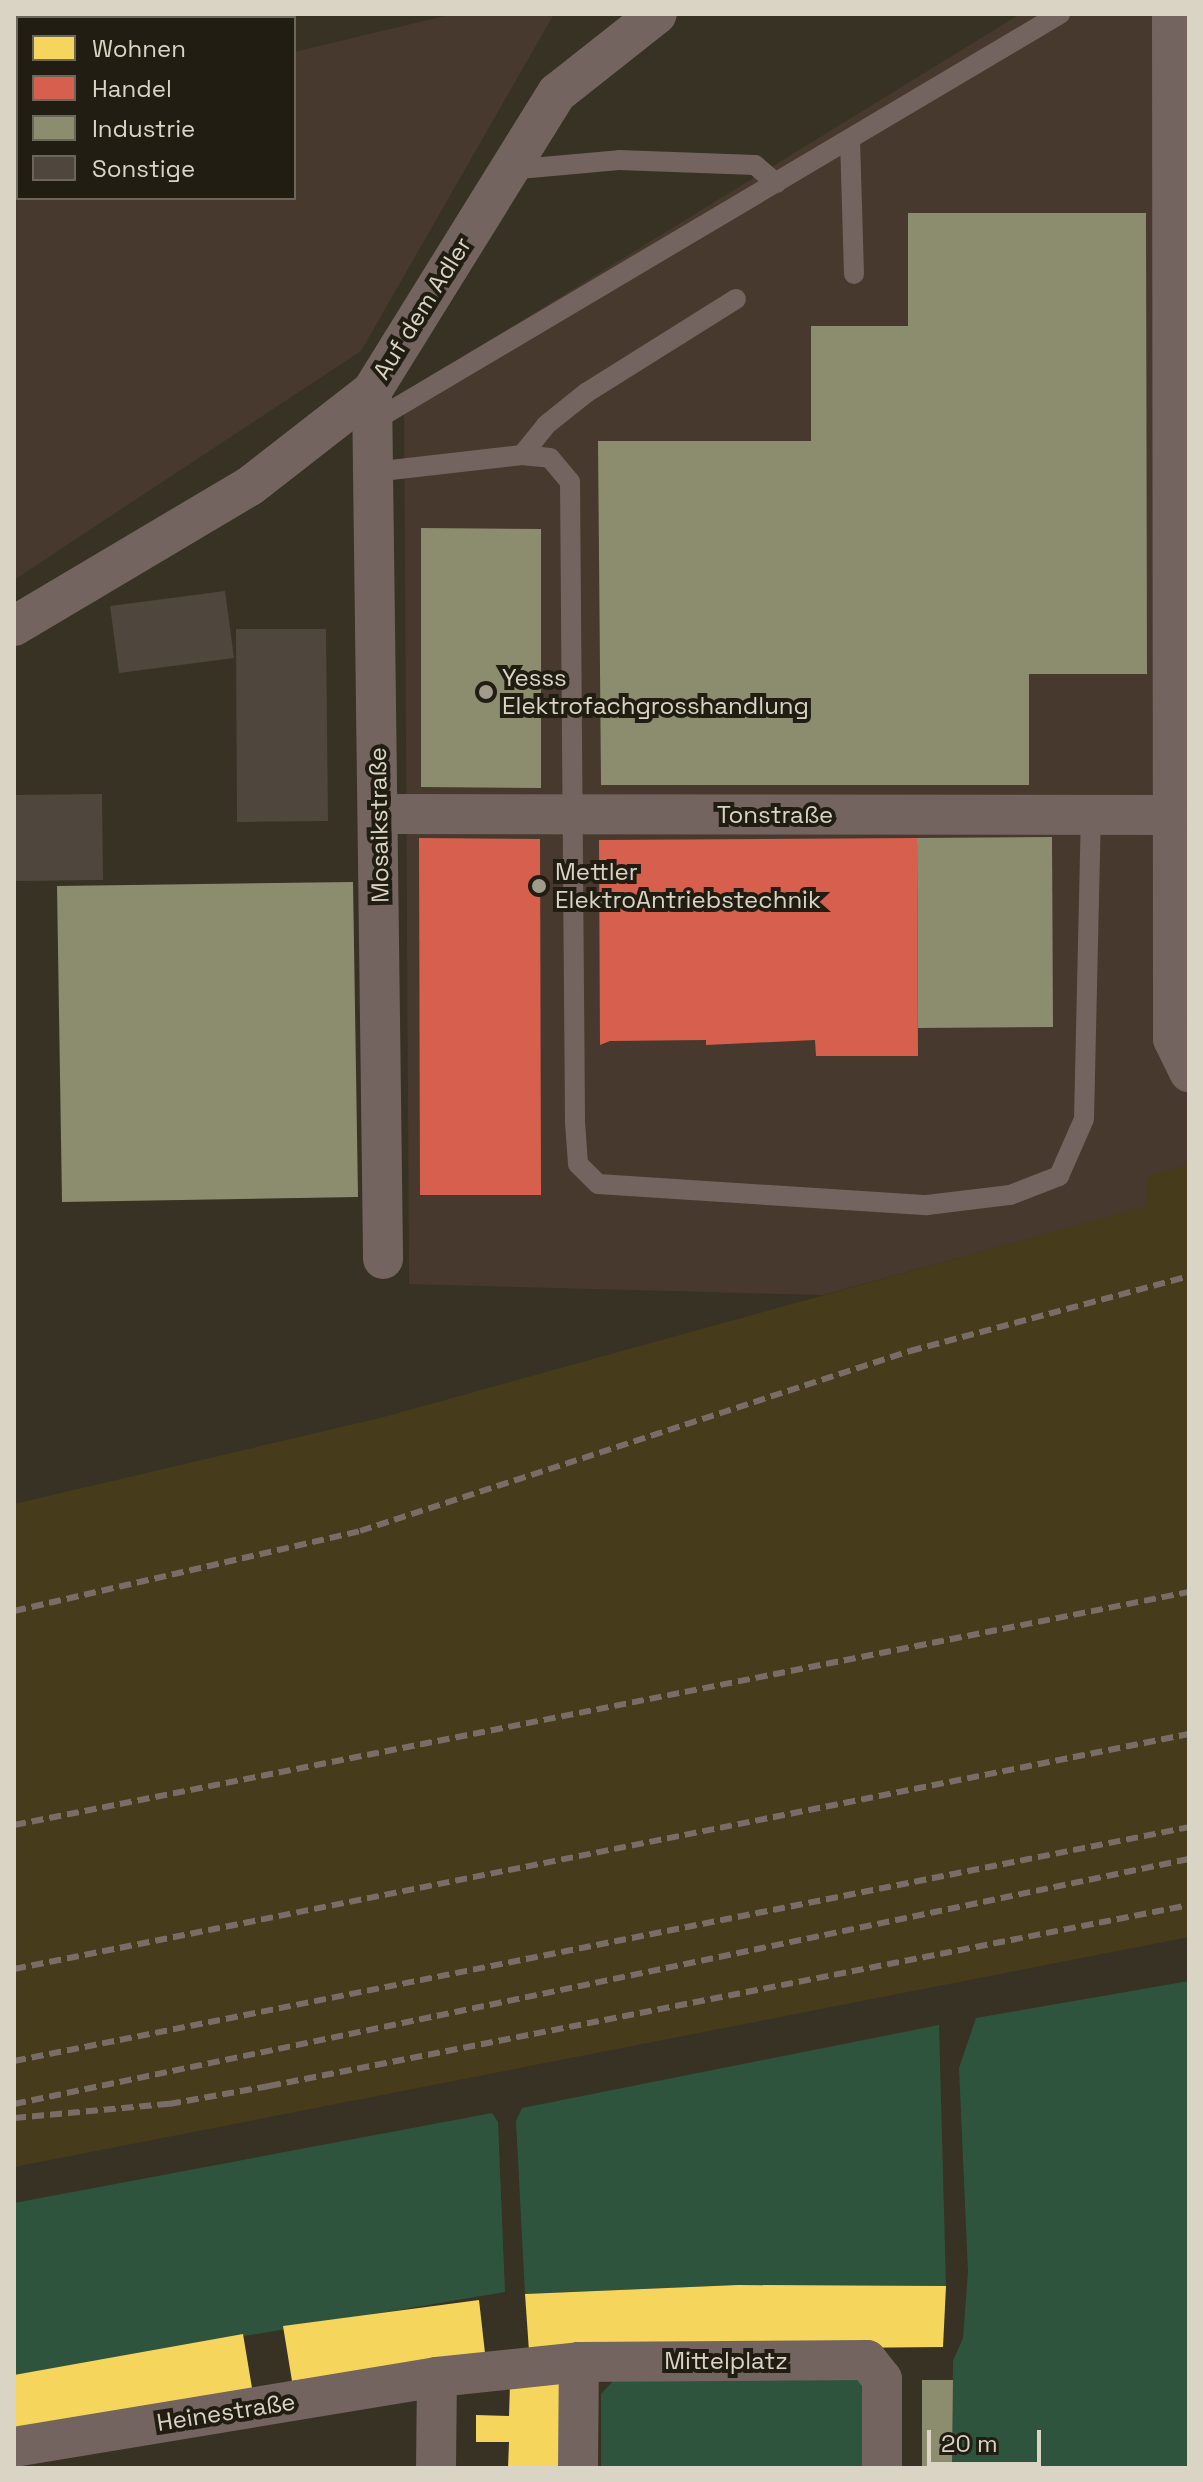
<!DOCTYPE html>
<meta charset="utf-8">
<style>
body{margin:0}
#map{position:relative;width:1203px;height:2482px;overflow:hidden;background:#373223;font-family:"Space Grotesk",sans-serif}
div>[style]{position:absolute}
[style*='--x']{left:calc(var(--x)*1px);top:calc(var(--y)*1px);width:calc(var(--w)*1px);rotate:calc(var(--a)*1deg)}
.commercial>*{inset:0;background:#47392d}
.built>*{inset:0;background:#463b1b}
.green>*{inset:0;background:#2f543e}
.homes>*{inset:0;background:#f6d55c}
.shops>*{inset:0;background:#d6604d}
.industry>*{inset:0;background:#8c8c6e}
.building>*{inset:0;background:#4f473d}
.lane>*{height:20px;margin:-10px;padding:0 10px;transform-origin:10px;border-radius:10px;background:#736460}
.street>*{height:40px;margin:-20px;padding:0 20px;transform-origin:20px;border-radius:20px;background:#736460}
.primary>*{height:44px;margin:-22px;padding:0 22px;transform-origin:22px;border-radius:22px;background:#7e6c64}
.rail>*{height:6px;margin-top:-3px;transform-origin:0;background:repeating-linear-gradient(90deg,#786e67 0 12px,transparent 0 18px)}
.dots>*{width:22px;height:22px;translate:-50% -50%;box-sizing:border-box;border:4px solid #211d12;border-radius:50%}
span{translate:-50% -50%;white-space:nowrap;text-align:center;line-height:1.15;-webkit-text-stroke:8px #211d12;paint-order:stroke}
.street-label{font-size:24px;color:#dad4c5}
.poi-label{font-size:24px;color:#dad4c5}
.left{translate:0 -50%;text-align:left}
.frame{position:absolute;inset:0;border:16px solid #dad4c5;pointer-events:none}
.legend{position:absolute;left:16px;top:16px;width:280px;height:184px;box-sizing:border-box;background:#211d12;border:2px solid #6b665a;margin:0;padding:10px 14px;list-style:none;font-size:24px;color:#dad4c5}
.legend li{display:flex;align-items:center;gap:16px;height:40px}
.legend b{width:40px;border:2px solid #6b665a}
.scale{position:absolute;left:927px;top:2430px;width:114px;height:36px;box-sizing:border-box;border:4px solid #dad4c5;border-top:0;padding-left:10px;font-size:24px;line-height:28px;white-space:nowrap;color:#dad4c5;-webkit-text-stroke:6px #211d12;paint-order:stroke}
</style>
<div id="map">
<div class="commercial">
<i style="clip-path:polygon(453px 14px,554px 14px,361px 351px,14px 580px,14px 152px,18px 151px,18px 198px,294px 198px,294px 52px)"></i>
<i style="clip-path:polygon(1020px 14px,1189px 14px,1189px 1195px,823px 1295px,409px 1284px,404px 393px)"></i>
</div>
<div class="built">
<i style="clip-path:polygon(1189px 1164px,1189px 1937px,14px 2167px,14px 1504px,380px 1418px,1146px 1206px,1147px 1176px)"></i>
</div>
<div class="green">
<i style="clip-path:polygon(1189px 1981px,1189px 2468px,952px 2468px,953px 2361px,963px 2338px,968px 2272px,959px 2068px,976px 2018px)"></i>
<i style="clip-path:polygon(939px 2025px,946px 2286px,738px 2285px,525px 2294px,516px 2121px,522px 2108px)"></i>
<i style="clip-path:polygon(492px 2113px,498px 2122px,505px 2292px,14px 2375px,14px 2203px)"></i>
<i style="clip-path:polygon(850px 2378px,864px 2380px,871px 2468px,601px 2468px,601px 2394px,615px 2379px)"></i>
</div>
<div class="homes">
<i style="clip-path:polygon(738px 2285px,946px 2286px,943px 2347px,529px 2351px,525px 2294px)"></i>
<i style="clip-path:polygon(479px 2300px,485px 2353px,292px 2381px,283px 2326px)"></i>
<i style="clip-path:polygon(243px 2334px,252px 2388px,14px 2431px,14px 2375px)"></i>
<i style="clip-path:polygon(510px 2384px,563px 2384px,562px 2468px,508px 2468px,509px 2442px,476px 2442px,476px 2415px,509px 2416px)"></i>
</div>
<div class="shops">
<i style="clip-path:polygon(419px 838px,540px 839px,541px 1195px,420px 1195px)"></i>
<i style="clip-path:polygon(917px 838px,918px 1056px,816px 1056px,815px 1040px,706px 1045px,706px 1040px,610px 1041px,600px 1045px,599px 840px)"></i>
</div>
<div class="industry">
<i style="clip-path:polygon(908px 213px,1146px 213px,1147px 674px,1029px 674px,1029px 785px,601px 785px,598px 441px,811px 441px,811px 326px,908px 326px)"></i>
<i style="clip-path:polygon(421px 528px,541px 529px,541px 788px,421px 787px)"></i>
<i style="clip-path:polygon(1052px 837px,1053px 1027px,918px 1028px,917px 838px)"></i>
<i style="clip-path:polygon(353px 882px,358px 1197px,62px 1202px,57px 886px)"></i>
<i style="clip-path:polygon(922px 2380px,953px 2380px,952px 2468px,922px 2468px)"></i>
</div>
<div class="building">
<i style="clip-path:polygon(225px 591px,234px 658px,119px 673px,110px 606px)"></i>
<i style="clip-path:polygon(236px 629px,326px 629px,328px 821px,237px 822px)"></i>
<i style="clip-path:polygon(102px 794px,103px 880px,14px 881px,14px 795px)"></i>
</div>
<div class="lane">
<i style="--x:850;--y:139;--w:135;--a:88.3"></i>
<i style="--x:508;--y:170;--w:111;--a:-5.1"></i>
<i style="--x:619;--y:160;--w:136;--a:2.1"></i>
<i style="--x:755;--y:165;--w:28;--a:41"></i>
<i style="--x:372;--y:422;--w:800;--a:-30.67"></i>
<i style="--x:522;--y:455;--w:38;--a:-51"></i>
<i style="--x:546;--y:425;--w:51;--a:-38.7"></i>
<i style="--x:586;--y:393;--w:177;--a:-32.1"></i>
<i style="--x:373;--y:472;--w:150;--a:-6.5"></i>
<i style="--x:522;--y:455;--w:28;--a:6"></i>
<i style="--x:550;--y:458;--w:31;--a:50"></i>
<i style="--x:570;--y:482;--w:640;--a:89.55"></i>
<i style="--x:575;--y:1122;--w:42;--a:85.9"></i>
<i style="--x:578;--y:1164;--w:28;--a:45"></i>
<i style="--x:598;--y:1184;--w:330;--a:3.7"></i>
<i style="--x:927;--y:1205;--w:84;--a:-6.9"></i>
<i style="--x:1010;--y:1195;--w:53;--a:-21.2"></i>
<i style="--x:1059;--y:1176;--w:62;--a:-66.3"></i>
<i style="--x:1084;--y:1119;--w:304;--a:-88.7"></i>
</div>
<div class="street">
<i style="--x:1172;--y:14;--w:1025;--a:89.94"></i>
<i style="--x:1173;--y:1039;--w:37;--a:64"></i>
<i style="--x:372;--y:391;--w:868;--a:89.27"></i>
<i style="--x:14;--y:626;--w:274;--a:-30.7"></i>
<i style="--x:250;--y:486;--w:155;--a:-37.9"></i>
<i style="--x:372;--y:391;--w:351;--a:-58.2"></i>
<i style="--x:557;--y:93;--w:127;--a:-38.3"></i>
<i style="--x:379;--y:814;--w:792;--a:0.07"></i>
<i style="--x:14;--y:2447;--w:429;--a:-9.4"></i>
<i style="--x:437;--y:2377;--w:143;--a:-6"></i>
<i style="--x:436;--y:2468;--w:91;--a:-89.4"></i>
<i style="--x:578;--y:2468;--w:106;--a:-89.5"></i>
<i style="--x:579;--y:2362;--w:288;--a:-0.4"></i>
<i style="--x:867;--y:2360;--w:24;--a:52"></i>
<i style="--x:882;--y:2379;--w:89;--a:90"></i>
</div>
<div class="primary">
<i style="--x:187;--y:18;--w:12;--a:-20"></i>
<i style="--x:14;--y:80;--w:4;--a:-27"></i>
</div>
<div class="rail">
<i style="--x:14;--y:1611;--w:355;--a:-13"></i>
<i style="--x:360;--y:1531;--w:579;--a:-18.12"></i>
<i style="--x:910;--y:1351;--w:289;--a:-15"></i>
<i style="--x:14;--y:1825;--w:1198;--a:-11.22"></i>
<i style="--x:14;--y:1969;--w:1198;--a:-11.31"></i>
<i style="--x:14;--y:2061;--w:1198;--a:-11.26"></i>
<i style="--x:14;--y:2104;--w:1200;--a:-11.78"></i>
<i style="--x:14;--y:2118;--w:156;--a:-5.2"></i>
<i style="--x:169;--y:2104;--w:102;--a:-10.2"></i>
<i style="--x:269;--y:2086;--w:938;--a:-11.13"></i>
</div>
<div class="dots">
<i style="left:486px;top:692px;background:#a19b8c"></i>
<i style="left:539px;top:886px;background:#a19b8c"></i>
</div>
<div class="street-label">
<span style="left:422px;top:308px;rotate:-58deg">Auf dem Adler</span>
<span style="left:775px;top:815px">Tonstraße</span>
<span style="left:379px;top:825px;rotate:-91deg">Mosaikstraße</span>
<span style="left:726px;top:2361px">Mittelplatz</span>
<span style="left:226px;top:2412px;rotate:-9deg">Heinestraße</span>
</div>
<div class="poi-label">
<span class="left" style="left:502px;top:692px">Yesss<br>Elektrofachgrosshandlung</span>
<span class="left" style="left:555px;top:886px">Mettler<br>ElektroAntriebstechnik</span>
</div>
<div class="frame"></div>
<ul class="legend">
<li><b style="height:22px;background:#f6d55c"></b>Wohnen</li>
<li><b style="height:22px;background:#d6604d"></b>Handel</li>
<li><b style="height:22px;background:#8c8c6e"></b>Industrie</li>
<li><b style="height:22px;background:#4f473d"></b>Sonstige</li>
</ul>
<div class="scale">20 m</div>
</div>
